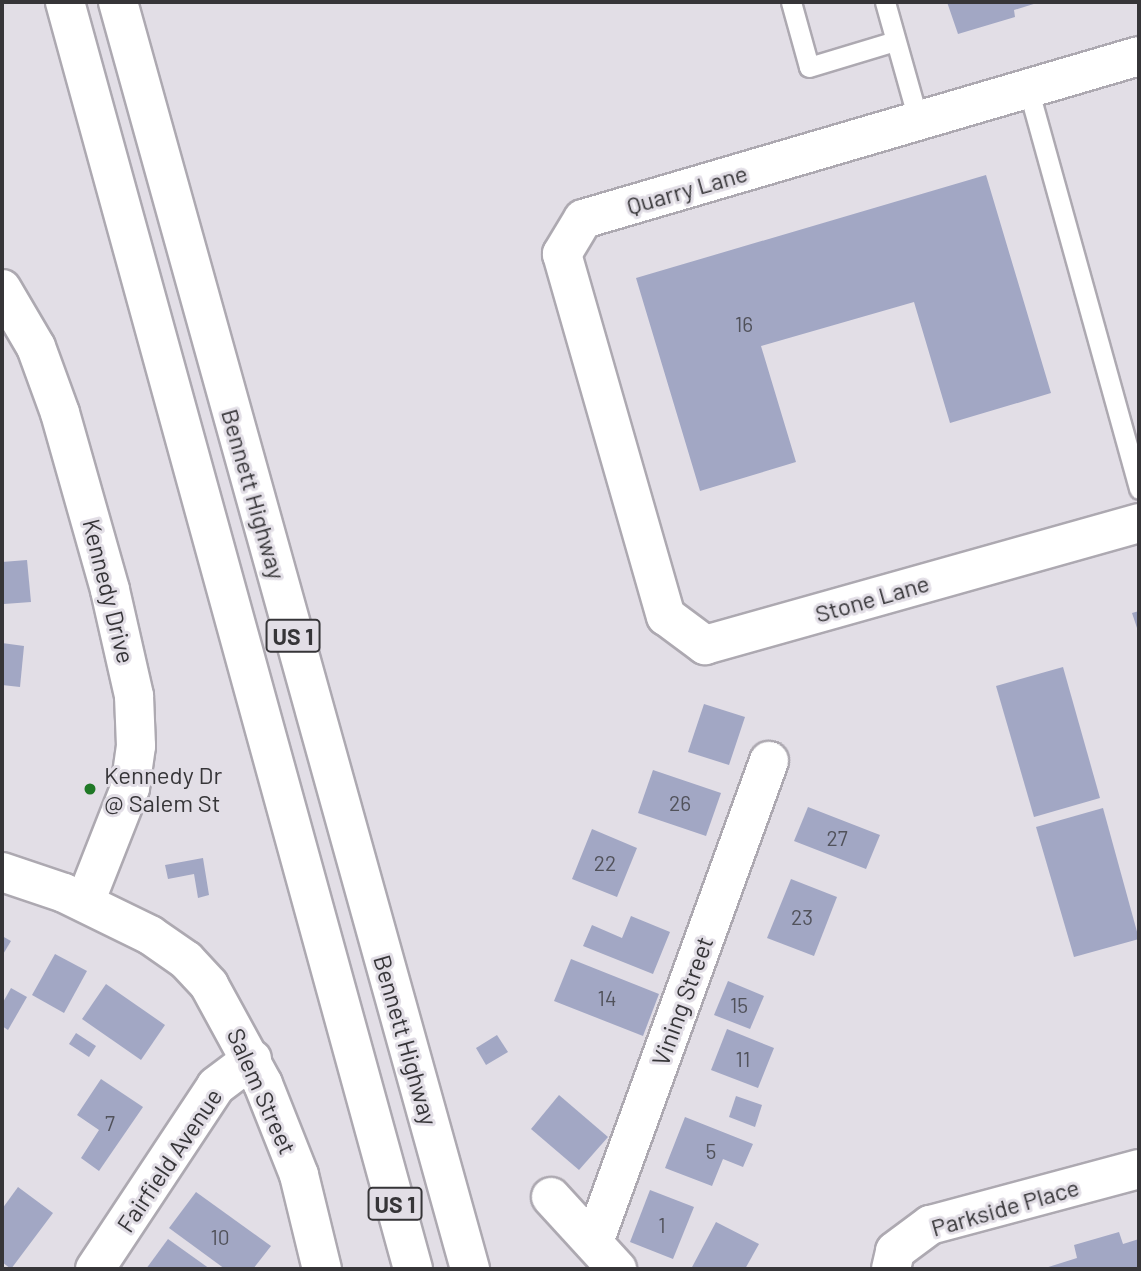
<!DOCTYPE html>
<style>
body{margin:0}
#map{position:relative;width:1141px;height:1271px;overflow:hidden;background:#e2dee6;font-family:Barlow,sans-serif}
div>[style]{position:absolute}
[style*='--x']{left:calc(var(--x)*1px);top:calc(var(--y)*1px);width:calc(var(--w)*1px);rotate:calc(var(--a)*1deg)}
.building>*{inset:0;background:#a2a7c4}
.roads{filter:drop-shadow(2px 0 #ada9b1) drop-shadow(-2px 0 #ada9b1) drop-shadow(0 2px #ada9b1) drop-shadow(0 -2px #ada9b1)}
.service>*{height:19px;margin:-9.5px;padding:0 9.5px;transform-origin:9.5px;border-radius:9.5px;background:#fff}
.minor>*{height:38px;margin:-19px;padding:0 19px;transform-origin:19px;border-radius:19px;background:#fff}
.tertiary>*{height:38px;margin:-19px;padding:0 19px;transform-origin:19px;border-radius:19px;background:#fff}
.motorway>*{height:38px;margin:-19px;padding:0 19px;transform-origin:19px;border-radius:19px;background:#fff}
.dots>*{width:19px;height:19px;translate:-50% -50%;box-sizing:border-box;border:4px solid #e2dee6;border-radius:50%}
span{translate:-50% -50%;white-space:nowrap;text-align:center;line-height:1.15;-webkit-text-stroke:6px #e2dee6;paint-order:stroke}
.number-label{font-size:21px;color:#51525b}
.number-label span{-webkit-text-stroke-width:0}
.shield-label span{padding:2px 5px;background:#e2dee6;border:2px solid;border-radius:5px;-webkit-text-stroke-width:0}
.shield-label{font-size:23px;color:#363538;font-weight:700}
.street-label{font-size:24px;color:#363538}
.poi-label{font-size:24px;color:#363538}
.left{translate:0 -50%;text-align:left}
.frame{position:absolute;inset:0;border:4px solid #363538;pointer-events:none}
</style>
<div id="map">
<div class="building">
<i style="clip-path:polygon(947px 2px,1040px 2px,1014px 10px,1015px 17px,958px 34px)"></i>
<i style="clip-path:polygon(986px 175px,1051px 393px,950px 423px,914px 302px,761px 346px,796px 462px,700px 491px,636px 278px)"></i>
<i style="clip-path:polygon(27px 560px,31px 602px,4px 604px,2px 562px)"></i>
<i style="clip-path:polygon(1139px 611px,1139px 634px,1132px 613px)"></i>
<i style="clip-path:polygon(2px 643px,24px 646px,20px 687px,2px 685px)"></i>
<i style="clip-path:polygon(1063px 667px,1100px 798px,1034px 817px,996px 686px)"></i>
<i style="clip-path:polygon(704px 704px,745px 717px,729px 765px,688px 752px)"></i>
<i style="clip-path:polygon(653px 770px,721px 793px,706px 836px,638px 813px)"></i>
<i style="clip-path:polygon(808px 807px,880px 835px,866px 869px,794px 841px)"></i>
<i style="clip-path:polygon(1103px 808px,1139px 939px,1074px 957px,1036px 827px)"></i>
<i style="clip-path:polygon(592px 829px,637px 848px,617px 897px,572px 879px)"></i>
<i style="clip-path:polygon(203px 858px,209px 895px,198px 898px,194px 874px,168px 879px,165px 865px)"></i>
<i style="clip-path:polygon(791px 879px,837px 897px,814px 956px,767px 938px)"></i>
<i style="clip-path:polygon(631px 916px,670px 932px,653px 974px,583px 946px,592px 925px,622px 938px)"></i>
<i style="clip-path:polygon(2px 936px,11px 941px,2px 956px)"></i>
<i style="clip-path:polygon(55px 954px,87px 971px,64px 1013px,32px 995px)"></i>
<i style="clip-path:polygon(571px 959px,659px 994px,643px 1036px,554px 1001px)"></i>
<i style="clip-path:polygon(728px 981px,764px 996px,750px 1029px,714px 1015px)"></i>
<i style="clip-path:polygon(106px 984px,165px 1025px,141px 1060px,82px 1019px)"></i>
<i style="clip-path:polygon(11px 988px,27px 997px,8px 1030px,2px 1026px,2px 1004px)"></i>
<i style="clip-path:polygon(727px 1029px,774px 1048px,758px 1088px,711px 1070px)"></i>
<i style="clip-path:polygon(76px 1033px,96px 1046px,89px 1057px,69px 1044px)"></i>
<i style="clip-path:polygon(497px 1035px,508px 1052px,486px 1065px,476px 1048px)"></i>
<i style="clip-path:polygon(101px 1079px,143px 1107px,99px 1171px,81px 1158px,99px 1130px,77px 1115px)"></i>
<i style="clip-path:polygon(559px 1095px,608px 1137px,579px 1170px,531px 1129px)"></i>
<i style="clip-path:polygon(736px 1096px,762px 1105px,755px 1127px,729px 1117px)"></i>
<i style="clip-path:polygon(685px 1117px,753px 1144px,743px 1167px,723px 1159px,712px 1186px,665px 1168px)"></i>
<i style="clip-path:polygon(18px 1187px,53px 1213px,11px 1269px,2px 1262px,2px 1209px)"></i>
<i style="clip-path:polygon(650px 1190px,694px 1207px,673px 1259px,630px 1242px)"></i>
<i style="clip-path:polygon(196px 1192px,271px 1246px,253px 1269px,225px 1269px,169px 1228px)"></i>
<i style="clip-path:polygon(716px 1222px,759px 1244px,745px 1269px,691px 1269px)"></i>
<i style="clip-path:polygon(1119px 1232px,1123px 1244px,1139px 1239px,1139px 1269px,1042px 1269px,1077px 1258px,1074px 1245px)"></i>
<i style="clip-path:polygon(168px 1239px,210px 1269px,146px 1269px)"></i>
</div>
<div class="roads">
<div class="service">
<i style="--x:791;--y:2;--w:67;--a:74.5"></i>
<i style="--x:809;--y:67;--w:90;--a:-16.8"></i>
<i style="--x:885;--y:2;--w:126;--a:74.3"></i>
<i style="--x:1028;--y:88;--w:416;--a:74.5"></i>
</div>
<div class="minor">
<i style="--x:1139;--y:56;--w:579;--a:163.66"></i>
<i style="--x:583;--y:219;--w:41;--a:121"></i>
<i style="--x:562;--y:254;--w:377;--a:74"></i>
<i style="--x:666;--y:616;--w:49;--a:36.6"></i>
<i style="--x:705;--y:645;--w:451;--a:-15.7"></i>
<i style="--x:551;--y:1197;--w:98;--a:47.5"></i>
<i style="--x:594;--y:1242;--w:512;--a:-70.01"></i>
<i style="--x:95;--y:1269;--w:219;--a:-56.5"></i>
<i style="--x:216;--y:1086;--w:45;--a:-36.9"></i>
<i style="--x:891;--y:1269;--w:18;--a:-77"></i>
<i style="--x:895;--y:1251;--w:44;--a:-36.6"></i>
<i style="--x:930;--y:1225;--w:216;--a:-15"></i>
</div>
<div class="tertiary">
<i style="--x:2;--y:289;--w:67;--a:59.6"></i>
<i style="--x:36;--y:347;--w:70;--a:70"></i>
<i style="--x:60;--y:413;--w:184;--a:74.2"></i>
<i style="--x:110;--y:590;--w:109;--a:77.2"></i>
<i style="--x:134;--y:696;--w:50;--a:87.7"></i>
<i style="--x:136;--y:746;--w:42;--a:98.1"></i>
<i style="--x:130;--y:788;--w:123;--a:111.5"></i>
<i style="--x:2;--y:872;--w:65;--a:18.7"></i>
<i style="--x:64;--y:893;--w:96;--a:26"></i>
<i style="--x:150;--y:935;--w:44;--a:34.8"></i>
<i style="--x:186;--y:960;--w:34;--a:47"></i>
<i style="--x:209;--y:985;--w:113;--a:61.4"></i>
<i style="--x:263;--y:1084;--w:98;--a:68.4"></i>
<i style="--x:299;--y:1175;--w:97;--a:76.3"></i>
</div>
<div class="motorway">
<i style="--x:65;--y:2;--w:1314;--a:74.64"></i>
<i style="--x:118;--y:2;--w:1315;--a:74.47"></i>
</div>
</div>
<div class="dots">
<i style="left:90px;top:789px;background:#1f7826"></i>
</div>
<div class="number-label">
<span style="left:744px;top:324px">16</span>
<span style="left:680px;top:803px">26</span>
<span style="left:837px;top:838px">27</span>
<span style="left:605px;top:863px">22</span>
<span style="left:802px;top:917px">23</span>
<span style="left:607px;top:998px">14</span>
<span style="left:739px;top:1005px">15</span>
<span style="left:743px;top:1059px">11</span>
<span style="left:110px;top:1123px">7</span>
<span style="left:711px;top:1151px">5</span>
<span style="left:662px;top:1225px">1</span>
<span style="left:220px;top:1237px">10</span>
</div>
<div class="shield-label">
<span style="left:293px;top:636px">US 1</span>
<span style="left:395px;top:1204px">US 1</span>
</div>
<div class="street-label">
<span style="left:687px;top:189px;rotate:-16deg">Quarry Lane</span>
<span style="left:254px;top:494px;rotate:74deg">Bennett Highway</span>
<span style="left:109px;top:591px;rotate:76deg">Kennedy Drive</span>
<span style="left:872px;top:598px;rotate:-16deg">Stone Lane</span>
<span style="left:682px;top:1001px;rotate:-70deg">Vining Street</span>
<span style="left:406px;top:1040px;rotate:74deg">Bennett Highway</span>
<span style="left:262px;top:1091px;rotate:66deg">Salem Street</span>
<span style="left:169px;top:1160px;rotate:-56deg">Fairfield Avenue</span>
<span style="left:1005px;top:1207px;rotate:-16deg">Parkside Place</span>
</div>
<div class="poi-label">
<span class="left" style="left:104px;top:789px">Kennedy Dr<br>@ Salem St</span>
</div>
<div class="frame"></div>
</div>
